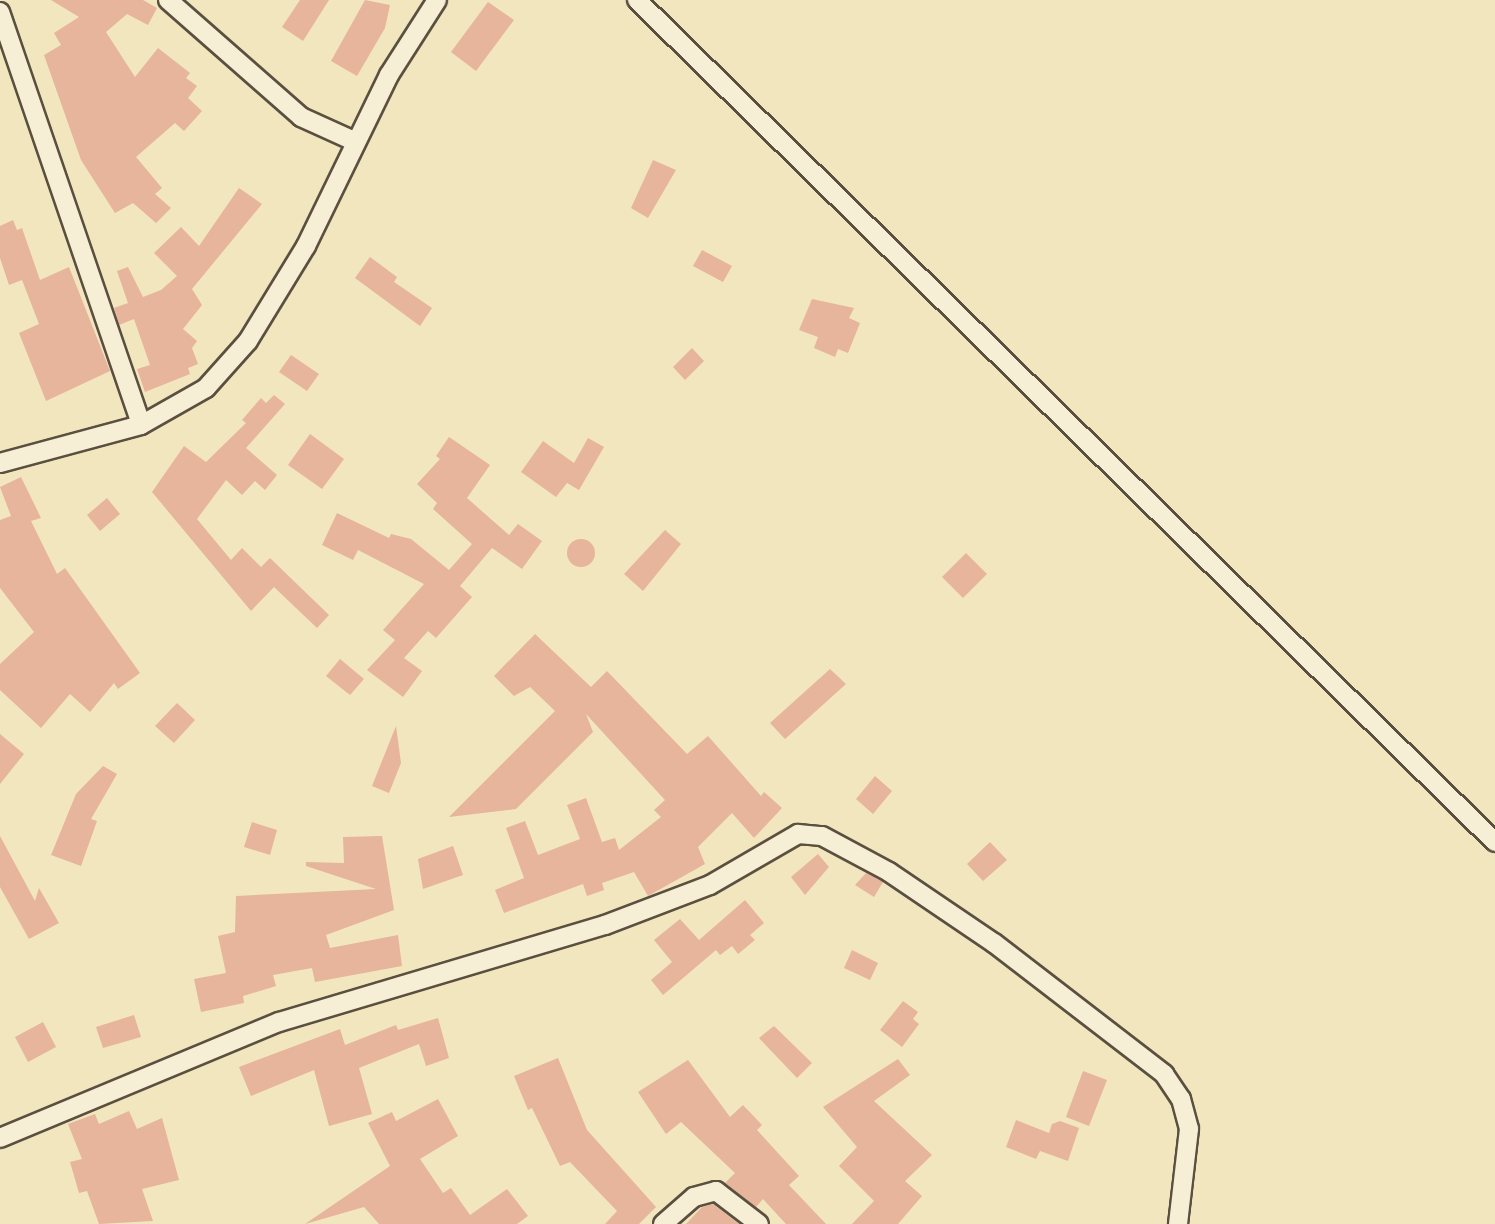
<!DOCTYPE html>
<style>
body{margin:0}
#map{position:relative;width:1495px;height:1224px;overflow:hidden;background:#f2e6bf;font-family:"Libre Bodoni",serif}
div>[style]{position:absolute}
[style*='--x']{left:calc(var(--x)*1px);top:calc(var(--y)*1px);width:calc(var(--w)*1px);rotate:calc(var(--a)*1deg)}
.building>*{inset:0;background:#e7b49c}
.round{border-radius:50%}
.roads{filter:drop-shadow(2px 0 #5b5040) drop-shadow(-2px 0 #5b5040) drop-shadow(0 2px #5b5040) drop-shadow(0 -2px #5b5040)}
.street>*{height:18px;margin:-9px;padding:0 9px;transform-origin:9px;border-radius:9px;background:#f7efd5}
span{translate:-50% -50%;white-space:nowrap;text-align:center;line-height:1.15;-webkit-text-stroke:6px #f7efd5;paint-order:stroke}
</style>
<div id="map">
<div class="building">
<i style="clip-path:polygon(51px 0,143px 0,157px 8px,148px 25px,127px 14px,106px 32px,135px 77px,158px 48px,190px 73px,186px 78px,197px 86px,188px 98px,202px 111px,184px 131px,175px 123px,136px 157px,162px 188px,155px 194px,171px 208px,156px 223px,133px 203px,115px 213px,81px 160px,44px 55px,61px 45px,54px 33px,79px 17px)"></i>
<i style="clip-path:polygon(300px 0,329px 0,303px 41px,282px 27px)"></i>
<i style="clip-path:polygon(365px 0,390px 5px,385px 28px,357px 76px,331px 61px)"></i>
<i style="clip-path:polygon(488px 2px,514px 20px,476px 71px,451px 52px)"></i>
<i style="clip-path:polygon(653px 160px,676px 170px,648px 218px,631px 208px)"></i>
<i style="clip-path:polygon(239px 188px,262px 204px,192px 289px,202px 305px,183px 329px,197px 341px,192px 348px,198px 364px,188px 368px,190px 374px,145px 392px,137px 369px,150px 365px,134px 319px,119px 325px,114px 308px,128px 303px,117px 271px,128px 267px,143px 297px,161px 290px,177px 276px,154px 253px,181px 227px,199px 246px)"></i>
<i style="clip-path:polygon(13px 220px,17px 230px,22px 228px,40px 280px,69px 267px,110px 371px,46px 401px,19px 333px,39px 324px,22px 280px,9px 285px,0 258px,0 226px)"></i>
<i style="clip-path:polygon(702px 250px,732px 266px,723px 282px,693px 266px)"></i>
<i style="clip-path:polygon(370px 257px,397px 277px,394px 282px,432px 308px,420px 326px,355px 278px)"></i>
<i style="clip-path:polygon(812px 299px,854px 308px,849px 318px,860px 323px,848px 353px,838px 349px,835px 357px,814px 348px,818px 337px,799px 330px)"></i>
<i style="clip-path:polygon(692px 348px,704px 361px,685px 380px,673px 367px)"></i>
<i style="clip-path:polygon(291px 355px,319px 374px,307px 391px,279px 372px)"></i>
<i style="clip-path:polygon(274px 395px,285px 404px,246px 448px,277px 475px,265px 490px,255px 481px,242px 495px,226px 480px,197px 519px,231px 560px,242px 548px,261px 567px,270px 558px,329px 615px,317px 628px,274px 587px,251px 611px,152px 492px,184px 446px,206px 462px,246px 423px,242px 420px,261px 398px,266px 403px)"></i>
<i style="clip-path:polygon(310px 434px,344px 459px,322px 489px,288px 465px)"></i>
<i style="clip-path:polygon(449px 437px,490px 465px,467px 498px,509px 535px,518px 524px,542px 541px,522px 569px,492px 548px,460px 586px,472px 597px,436px 638px,428px 631px,404px 658px,422px 671px,403px 697px,367px 670px,395px 640px,383px 630px,424px 584px,358px 550px,353px 560px,322px 545px,337px 513px,389px 538px,391px 534px,411px 539px,449px 570px,472px 544px,433px 509px,437px 503px,417px 484px,440px 459px,436px 456px)"></i>
<i style="clip-path:polygon(588px 438px,604px 447px,579px 490px,567px 483px,556px 497px,521px 472px,543px 441px,574px 463px)"></i>
<i style="clip-path:polygon(21px 477px,41px 518px,31px 521px,57px 574px,65px 568px,140px 673px,118px 689px,114px 683px,90px 712px,70px 694px,41px 728px,0 690px,0 664px,34px 632px,0 588px,0 520px,11px 516px,0 487px)"></i>
<i style="clip-path:polygon(107px 498px,120px 514px,100px 531px,87px 515px)"></i>
<i style="clip-path:polygon(665px 530px,681px 544px,643px 591px,624px 574px)"></i>
<i class="round" style="left:567px;top:539px;width:28px;height:28px"></i>
<i style="clip-path:polygon(966px 553px,987px 574px,963px 598px,942px 577px)"></i>
<i style="clip-path:polygon(535px 634px,591px 687px,607px 671px,687px 754px,708px 736px,761px 796px,764px 792px,782px 808px,754px 838px,732px 813px,698px 847px,705px 864px,648px 896px,634px 872px,602px 883px,604px 890px,587px 896px,583px 884px,504px 913px,495px 890px,524px 878px,506px 828px,525px 821px,538px 855px,580px 839px,567px 805px,586px 798px,602px 842px,615px 838px,619px 850px,661px 817px,654px 810px,665px 800px,586px 714px,593px 732px,516px 809px,449px 817px,555px 711px,530px 687px,514px 696px,494px 676px)"></i>
<i style="clip-path:polygon(340px 659px,364px 679px,350px 695px,326px 676px)"></i>
<i style="clip-path:polygon(830px 669px,846px 684px,785px 739px,770px 723px)"></i>
<i style="clip-path:polygon(177px 703px,195px 720px,174px 743px,155px 726px)"></i>
<i style="clip-path:polygon(396px 726px,401px 763px,389px 793px,372px 786px)"></i>
<i style="clip-path:polygon(0 734px,24px 754px,0 784px)"></i>
<i style="clip-path:polygon(103px 766px,117px 774px,91px 819px,97px 821px,81px 866px,51px 855px,76px 794px)"></i>
<i style="clip-path:polygon(875px 776px,892px 791px,873px 814px,856px 799px)"></i>
<i style="clip-path:polygon(252px 822px,277px 830px,270px 855px,244px 847px)"></i>
<i style="clip-path:polygon(0 836px,35px 901px,39px 888px,59px 923px,29px 939px,0 887px)"></i>
<i style="clip-path:polygon(382px 836px,394px 910px,326px 935px,330px 948px,398px 935px,402px 966px,315px 982px,312px 968px,273px 975px,276px 986px,243px 996px,244px 1003px,201px 1012px,194px 979px,226px 973px,218px 936px,235px 932px,236px 896px,376px 889px,306px 866px,306px 862px,344px 863px,343px 837px)"></i>
<i style="clip-path:polygon(990px 842px,1007px 860px,983px 881px,967px 864px)"></i>
<i style="clip-path:polygon(453px 846px,463px 875px,423px 889px,418px 859px)"></i>
<i style="clip-path:polygon(818px 854px,829px 867px,805px 895px,791px 877px)"></i>
<i style="clip-path:polygon(866px 873px,883px 882px,874px 897px,855px 885px)"></i>
<i style="clip-path:polygon(745px 900px,764px 923px,750px 935px,755px 940px,738px 954px,732px 946px,720px 955px,716px 950px,663px 995px,651px 980px,672px 962px,654px 940px,680px 919px,699px 940px)"></i>
<i style="clip-path:polygon(852px 950px,878px 963px,870px 980px,844px 968px)"></i>
<i style="clip-path:polygon(903px 1001px,918px 1012px,913px 1019px,919px 1024px,902px 1047px,880px 1030px)"></i>
<i style="clip-path:polygon(134px 1015px,141px 1037px,103px 1048px,96px 1027px)"></i>
<i style="clip-path:polygon(438px 1018px,449px 1058px,426px 1066px,419px 1044px,359px 1068px,372px 1114px,329px 1126px,314px 1070px,251px 1096px,239px 1067px,340px 1029px,345px 1045px,396px 1025px,398px 1030px)"></i>
<i style="clip-path:polygon(43px 1022px,56px 1047px,28px 1062px,15px 1037px)"></i>
<i style="clip-path:polygon(774px 1026px,812px 1063px,797px 1078px,759px 1038px)"></i>
<i style="clip-path:polygon(558px 1058px,587px 1130px,656px 1207px,639px 1224px,605px 1224px,617px 1211px,570px 1162px,560px 1166px,532px 1108px,528px 1110px,514px 1076px)"></i>
<i style="clip-path:polygon(898px 1059px,910px 1075px,874px 1101px,932px 1155px,905px 1181px,922px 1196px,898px 1224px,852px 1224px,874px 1201px,839px 1166px,857px 1147px,823px 1107px)"></i>
<i style="clip-path:polygon(688px 1060px,730px 1117px,743px 1105px,762px 1125px,757px 1130px,799px 1176px,789px 1185px,826px 1224px,786px 1224px,763px 1199px,756px 1207px,725px 1183px,735px 1173px,681px 1122px,666px 1134px,638px 1092px)"></i>
<i style="clip-path:polygon(1083px 1071px,1107px 1080px,1089px 1126px,1066px 1117px)"></i>
<i style="clip-path:polygon(438px 1099px,458px 1136px,420px 1159px,443px 1193px,451px 1188px,470px 1215px,507px 1189px,528px 1216px,517px 1224px,379px 1224px,364px 1207px,305px 1224px,390px 1166px,368px 1123px,392px 1112px,396px 1121px)"></i>
<i style="clip-path:polygon(129px 1111px,137px 1129px,162px 1118px,179px 1180px,142px 1189px,153px 1221px,99px 1224px,87px 1191px,79px 1193px,70px 1162px,82px 1159px,68px 1124px,95px 1114px,99px 1124px)"></i>
<i style="clip-path:polygon(1016px 1120px,1049px 1133px,1052px 1124px,1060px 1121px,1079px 1128px,1068px 1161px,1040px 1151px,1036px 1159px,1006px 1147px)"></i>
<i style="clip-path:polygon(713px 1204px,739px 1224px,686px 1224px,702px 1207px)"></i>
</div>
<div class="roads">
<div class="street">
<i style="--x:168;--y:0;--w:177;--a:41.3"></i>
<i style="--x:301;--y:117;--w:60;--a:24.4"></i>
<i style="--x:637;--y:0;--w:1202;--a:44.46"></i>
<i style="--x:0;--y:12;--w:436;--a:71.1"></i>
<i style="--x:0;--y:463;--w:146;--a:-15.1"></i>
<i style="--x:141;--y:425;--w:75;--a:-29.6"></i>
<i style="--x:206;--y:388;--w:63;--a:-48.2"></i>
<i style="--x:248;--y:341;--w:111;--a:-58.6"></i>
<i style="--x:306;--y:246;--w:190;--a:-64.1"></i>
<i style="--x:389;--y:75;--w:89;--a:-57.4"></i>
<i style="--x:0;--y:1138;--w:302;--a:-22.6"></i>
<i style="--x:279;--y:1022;--w:340;--a:-16.6"></i>
<i style="--x:605;--y:925;--w:112;--a:-20.9"></i>
<i style="--x:710;--y:885;--w:102;--a:-30.1"></i>
<i style="--x:798;--y:834;--w:24;--a:5"></i>
<i style="--x:822;--y:836;--w:76;--a:28.2"></i>
<i style="--x:889;--y:872;--w:127;--a:34.1"></i>
<i style="--x:994;--y:943;--w:215;--a:37.6"></i>
<i style="--x:1164;--y:1074;--w:30;--a:56"></i>
<i style="--x:1181;--y:1099;--w:31;--a:75"></i>
<i style="--x:1189;--y:1129;--w:96;--a:96.6"></i>
<i style="--x:663;--y:1224;--w:41;--a:-41.1"></i>
<i style="--x:694;--y:1197;--w:23;--a:-15"></i>
<i style="--x:716;--y:1191;--w:54;--a:37.5"></i>
</div>
</div>
</div>
